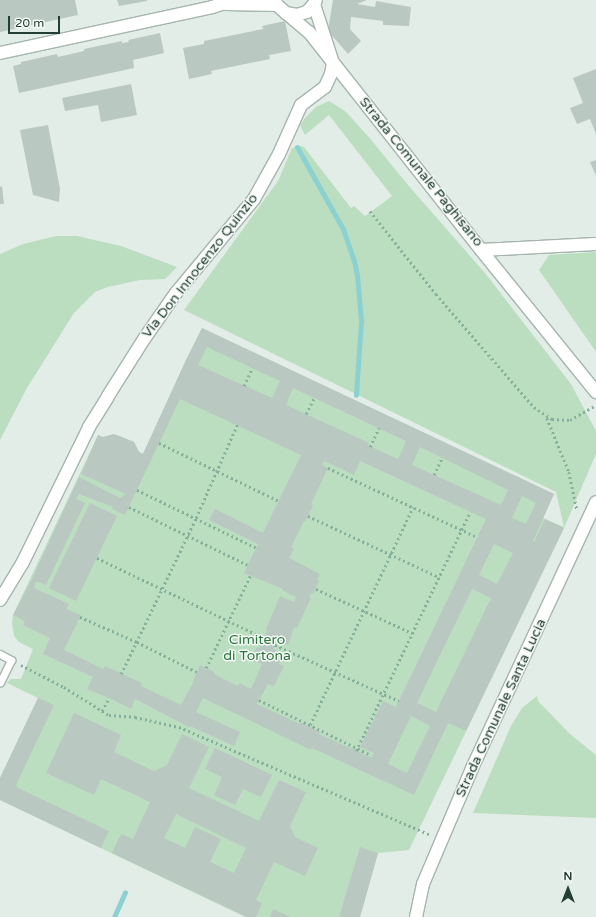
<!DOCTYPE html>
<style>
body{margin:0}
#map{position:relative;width:596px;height:917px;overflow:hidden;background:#e3ede7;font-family:"Varela Round",sans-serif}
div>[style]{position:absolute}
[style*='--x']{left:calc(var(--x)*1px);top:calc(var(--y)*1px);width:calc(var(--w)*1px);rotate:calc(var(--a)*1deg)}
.green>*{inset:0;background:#bcdec0}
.stream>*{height:5px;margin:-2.5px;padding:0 2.5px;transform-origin:2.5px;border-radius:2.5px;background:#8cd1d1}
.building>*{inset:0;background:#b9c8c0}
.path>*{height:2.5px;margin-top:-1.25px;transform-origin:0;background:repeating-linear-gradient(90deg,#84b09b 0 2px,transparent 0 5px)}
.roads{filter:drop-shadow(1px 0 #a6b5ad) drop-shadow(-1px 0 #a6b5ad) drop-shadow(0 1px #a6b5ad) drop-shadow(0 -1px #a6b5ad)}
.service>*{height:7px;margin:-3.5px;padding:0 3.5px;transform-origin:3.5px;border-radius:3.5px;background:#fff}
.minor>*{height:12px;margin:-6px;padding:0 6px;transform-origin:6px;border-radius:6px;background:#fff}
.tertiary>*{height:12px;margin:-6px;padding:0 6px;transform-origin:6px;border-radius:6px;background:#fff}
span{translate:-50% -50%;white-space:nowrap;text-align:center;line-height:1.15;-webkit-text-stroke:3px #f4f9f6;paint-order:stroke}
.street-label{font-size:14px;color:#233e33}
.park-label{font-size:14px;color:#2d753e}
.north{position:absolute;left:548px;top:869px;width:40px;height:40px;-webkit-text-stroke:3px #f4f9f6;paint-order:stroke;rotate:0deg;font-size:11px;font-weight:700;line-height:16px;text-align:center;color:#233e33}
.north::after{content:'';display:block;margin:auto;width:14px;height:18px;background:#233e33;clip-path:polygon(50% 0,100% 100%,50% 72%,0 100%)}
.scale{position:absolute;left:8px;top:16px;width:52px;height:18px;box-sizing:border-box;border:2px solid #233e33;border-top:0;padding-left:5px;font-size:12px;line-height:14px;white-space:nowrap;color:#233e33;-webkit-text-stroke:3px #f4f9f6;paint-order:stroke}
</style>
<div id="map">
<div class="green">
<i style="clip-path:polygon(329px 101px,345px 111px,368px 136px,408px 185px,485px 273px,571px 384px,596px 431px,596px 454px,564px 528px,409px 850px,378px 853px,360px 917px,245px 917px,0 800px,0 778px,38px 698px,7px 683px,11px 679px,21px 679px,33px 649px,19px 642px,14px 636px,12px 623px,13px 615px,98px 435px,103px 437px,114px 434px,134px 442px,139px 452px,143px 454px,186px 360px,202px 328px,554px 494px,543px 518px,564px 527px,556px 492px,184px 310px,278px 181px,292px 148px,301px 146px,304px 147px,351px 208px,354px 206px,365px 216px,392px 196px,329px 115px,305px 135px,300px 125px,305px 118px,316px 107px)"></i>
<i style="clip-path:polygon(56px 236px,77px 236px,121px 246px,177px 267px,165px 279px,140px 280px,108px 287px,95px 292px,74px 313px,27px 388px,0 440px,0 254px,23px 244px)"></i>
<i style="clip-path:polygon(596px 252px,596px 352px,539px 270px,549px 255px)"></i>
<i style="clip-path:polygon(537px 696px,538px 701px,570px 734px,596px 755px,596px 818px,473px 813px,511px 726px,522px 708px)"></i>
</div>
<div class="stream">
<i style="--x:297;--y:147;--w:94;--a:60.7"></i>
<i style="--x:343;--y:229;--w:34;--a:71"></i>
<i style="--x:354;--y:261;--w:14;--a:78"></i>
<i style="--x:357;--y:275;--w:46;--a:85"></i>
<i style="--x:361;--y:321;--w:74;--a:93.9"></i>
<i style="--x:114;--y:917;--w:27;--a:-66"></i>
</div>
<div class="building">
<i style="clip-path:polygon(0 0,75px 0,78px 15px,0 32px)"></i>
<i style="clip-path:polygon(117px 0,147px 0,147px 1px,119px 6px)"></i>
<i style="clip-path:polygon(333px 0,367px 0,357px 4px,375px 7px,376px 1px,411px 7px,409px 26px,383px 25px,383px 21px,351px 17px,350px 29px,361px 41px,348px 54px,328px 31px)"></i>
<i style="clip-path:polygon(285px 21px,291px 51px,269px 55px,270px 59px,211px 71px,212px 74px,189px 79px,183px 48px,204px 44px,204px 41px,263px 29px,262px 26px)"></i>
<i style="clip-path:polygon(160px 33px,164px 53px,133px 60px,134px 68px,19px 93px,13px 66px,21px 64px,21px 62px,57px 54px,58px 57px,84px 51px,84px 49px,122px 41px,122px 43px,129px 42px,128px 40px)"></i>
<i style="clip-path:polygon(596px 69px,596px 134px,590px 119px,577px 124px,570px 108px,583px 103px,573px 78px)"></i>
<i style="clip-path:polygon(131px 84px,137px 115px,101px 122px,98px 105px,65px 111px,62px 98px)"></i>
<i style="clip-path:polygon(48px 125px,60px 189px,59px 202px,33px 195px,20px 130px)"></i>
<i style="clip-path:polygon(596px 160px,596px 176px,590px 162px)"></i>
<i style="clip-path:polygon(2px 186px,4px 204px,0 204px,0 187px)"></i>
<i style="clip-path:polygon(evenodd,202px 328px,554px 494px,533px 541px,534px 542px,545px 519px,564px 528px,466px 731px,448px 723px,414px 795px,312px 748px,311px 750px,203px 698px,196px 712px,240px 732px,234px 746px,190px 726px,189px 727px,135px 699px,131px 709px,109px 698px,87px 689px,93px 677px,43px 654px,50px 638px,23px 625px,25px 621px,13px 615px,32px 579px,79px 477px,120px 498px,126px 494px,81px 474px,98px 435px,103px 437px,114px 434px,134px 442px,139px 452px,143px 454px,186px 360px,202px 328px,207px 347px,280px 381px,272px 398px,198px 365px,207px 347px,202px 328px,293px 388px,406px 441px,398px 459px,367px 445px,369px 443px,286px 405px,293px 388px,202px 328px,180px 399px,301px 455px,263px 533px,215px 509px,209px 520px,258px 544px,244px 573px,283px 589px,283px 591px,296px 597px,294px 602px,280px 596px,266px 629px,267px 630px,264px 638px,259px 648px,257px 647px,251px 660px,262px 664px,251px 689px,239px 683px,238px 686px,214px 674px,215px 672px,200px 665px,193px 681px,194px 681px,181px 705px,141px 686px,142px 683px,105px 666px,103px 669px,64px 650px,81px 615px,66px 609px,69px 604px,34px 588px,36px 581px,46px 585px,85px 503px,76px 499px,79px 494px,113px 507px,112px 509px,125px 515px,180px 399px,202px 328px,420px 447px,508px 490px,501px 505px,412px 465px,420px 447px,202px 328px,324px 461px,354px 475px,360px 461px,486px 519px,396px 707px,383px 701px,360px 747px,374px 753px,372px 758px,319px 734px,320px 732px,300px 722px,300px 724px,257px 704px,268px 684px,274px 686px,284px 666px,279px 664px,283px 654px,273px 649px,277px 640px,288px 645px,294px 627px,297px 628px,311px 598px,309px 597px,311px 593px,313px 594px,319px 581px,317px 580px,320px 574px,289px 558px,294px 549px,291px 547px,304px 521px,305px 522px,308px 516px,313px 505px,311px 504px,328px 468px,322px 465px,324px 461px,202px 328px,522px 496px,536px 503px,526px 524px,512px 518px,522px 496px,202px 328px,494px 544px,513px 553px,497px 584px,479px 575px,494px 544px,202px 328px,472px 589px,491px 598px,436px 712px,417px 703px,472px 589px,202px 328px,411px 716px,430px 726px,407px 773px,388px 764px,411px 716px)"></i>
<i style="clip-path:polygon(90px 503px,117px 516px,76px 601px,49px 588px)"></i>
<i style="clip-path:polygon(38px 698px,54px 705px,16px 785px,18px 788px,109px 831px,101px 848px,0 800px,0 778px)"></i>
<i style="clip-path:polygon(evenodd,74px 713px,121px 735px,114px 752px,154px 771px,167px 765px,182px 734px,209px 747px,189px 788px,259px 821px,279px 780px,306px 792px,290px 826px,295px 837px,318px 848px,305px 876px,274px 862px,256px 900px,262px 903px,256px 917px,247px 917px,112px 853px,121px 834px,133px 839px,150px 802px,101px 779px,94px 795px,46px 773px,74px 713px,176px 814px,246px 848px,234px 873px,210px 862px,221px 839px,195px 827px,185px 848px,164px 838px,176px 814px)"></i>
<i style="clip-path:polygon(215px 748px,272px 775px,261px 797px,243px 789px,235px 805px,214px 795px,222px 777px,205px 769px)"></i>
<i style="clip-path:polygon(360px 847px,378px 853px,360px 917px,339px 917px)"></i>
<i style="clip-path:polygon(273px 909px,291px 917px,270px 917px)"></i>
</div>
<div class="path">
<i style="--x:370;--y:211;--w:106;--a:51.5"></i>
<i style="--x:436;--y:294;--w:150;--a:49.1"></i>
<i style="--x:534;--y:407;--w:22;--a:34"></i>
<i style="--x:552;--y:419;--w:18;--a:3"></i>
<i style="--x:570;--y:420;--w:28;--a:-30"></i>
<i style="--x:244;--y:386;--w:20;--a:-66"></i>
<i style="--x:306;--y:414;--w:18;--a:-63"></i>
<i style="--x:547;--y:418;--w:58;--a:67.8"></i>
<i style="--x:569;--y:472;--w:38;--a:78"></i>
<i style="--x:159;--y:443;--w:133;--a:25.8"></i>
<i style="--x:370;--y:447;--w:21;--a:-65"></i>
<i style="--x:328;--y:468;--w:164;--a:24.8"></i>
<i style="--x:434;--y:475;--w:19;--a:-65"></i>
<i style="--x:137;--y:490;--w:133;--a:25.8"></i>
<i style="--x:129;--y:507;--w:132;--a:26"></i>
<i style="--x:308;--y:516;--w:145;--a:25"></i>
<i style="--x:97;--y:558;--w:185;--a:25.6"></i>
<i style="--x:316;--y:589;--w:106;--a:24.6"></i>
<i style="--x:80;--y:617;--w:62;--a:23.7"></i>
<i style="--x:137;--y:642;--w:67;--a:26.6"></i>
<i style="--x:275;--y:645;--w:136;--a:24.3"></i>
<i style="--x:21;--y:665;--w:48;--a:27.1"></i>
<i style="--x:64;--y:687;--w:53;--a:31.9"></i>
<i style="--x:109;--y:715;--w:26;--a:4"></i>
<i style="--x:135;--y:717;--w:45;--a:12.8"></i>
<i style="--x:179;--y:727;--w:272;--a:23.2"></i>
<i style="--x:206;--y:668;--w:102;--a:-64.4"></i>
<i style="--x:121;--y:674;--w:173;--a:-64.3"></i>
<i style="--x:196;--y:518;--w:102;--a:-66.2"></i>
<i style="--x:259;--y:700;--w:125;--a:26.2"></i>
<i style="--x:102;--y:711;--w:15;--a:-62"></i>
<i style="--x:310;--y:725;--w:241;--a:-64.7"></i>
<i style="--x:356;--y:751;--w:265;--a:-64.5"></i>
</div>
<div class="roads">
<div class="service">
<i style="--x:0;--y:654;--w:13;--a:29"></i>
<i style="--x:11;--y:660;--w:25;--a:116"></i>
</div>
<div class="minor">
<i style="--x:286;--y:13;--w:30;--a:40"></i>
<i style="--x:309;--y:32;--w:278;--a:51.7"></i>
<i style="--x:481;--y:250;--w:115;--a:-3"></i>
<i style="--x:481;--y:250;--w:183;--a:51"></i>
<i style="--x:0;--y:600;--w:44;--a:-58.8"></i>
<i style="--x:23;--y:562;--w:150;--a:-63.9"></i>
<i style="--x:89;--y:427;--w:36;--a:-58"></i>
<i style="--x:108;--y:396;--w:67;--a:-57.7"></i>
<i style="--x:144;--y:339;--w:56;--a:-55.2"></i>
<i style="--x:176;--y:293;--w:122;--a:-50.3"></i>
<i style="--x:254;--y:199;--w:51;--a:-60.9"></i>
<i style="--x:279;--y:154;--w:54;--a:-65.8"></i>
<i style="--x:301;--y:105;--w:30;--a:-37"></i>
<i style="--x:325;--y:87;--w:14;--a:-65"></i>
<i style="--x:331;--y:74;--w:11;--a:-80"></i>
<i style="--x:333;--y:63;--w:62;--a:-107.9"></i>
<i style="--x:416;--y:917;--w:34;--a:-78"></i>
<i style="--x:423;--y:884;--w:128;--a:-67"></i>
<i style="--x:473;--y:766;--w:291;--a:-65"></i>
</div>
<div class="tertiary">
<i style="--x:275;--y:0;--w:5;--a:68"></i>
<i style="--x:277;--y:5;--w:12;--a:42"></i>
<i style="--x:286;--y:13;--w:11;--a:10"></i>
<i style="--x:297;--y:15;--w:10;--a:-17"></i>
<i style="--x:307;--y:12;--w:11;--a:-49"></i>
<i style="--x:314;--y:4;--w:4;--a:-63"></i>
<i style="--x:226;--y:4;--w:51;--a:1.1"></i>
<i style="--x:0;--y:53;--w:217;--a:-12.2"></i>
<i style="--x:212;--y:7;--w:24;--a:-17"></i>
</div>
</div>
<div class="street-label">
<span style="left:421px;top:172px;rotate:51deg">Strada Comunale Paghisano</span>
<span style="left:200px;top:266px;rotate:-52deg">Via Don Innocenzo Quinzio</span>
<span style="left:501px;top:708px;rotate:-65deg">Strada Comunale Santa Lucia</span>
</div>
<div class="park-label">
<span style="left:257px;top:648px">Cimitero<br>di Tortona</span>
</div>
<div class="north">N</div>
<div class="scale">20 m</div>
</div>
